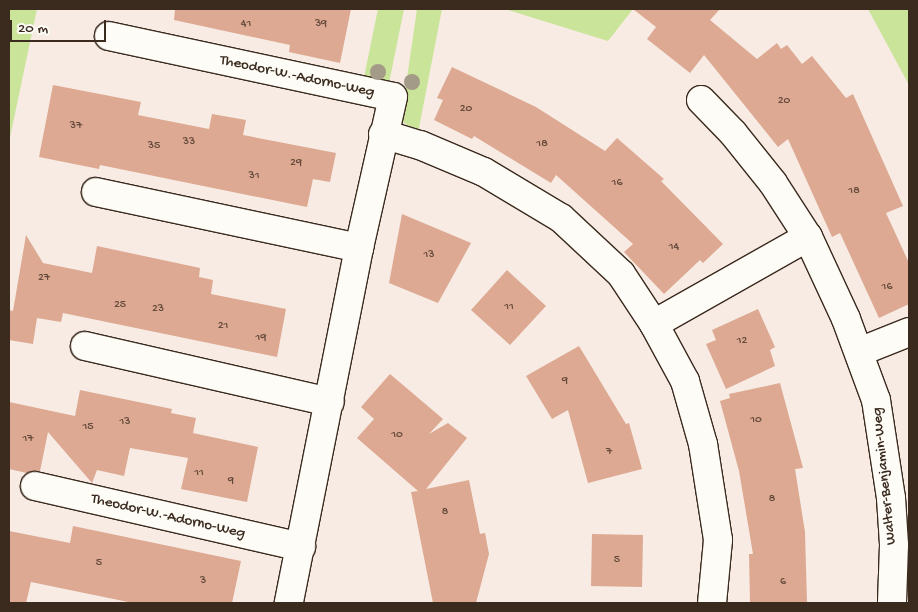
<!DOCTYPE html>
<style>
body{margin:0}
#map{position:relative;width:918px;height:612px;overflow:hidden;background:#f7ebe3;font-family:"Gochi Hand",sans-serif}
div>[style]{position:absolute}
[style*='--x']{left:calc(var(--x)*1px);top:calc(var(--y)*1px);width:calc(var(--w)*1px);rotate:calc(var(--a)*1deg)}
.green>*{inset:0;background:#cae49a}
.building>*{inset:0;background:#dda992}
.roads{filter:drop-shadow(1px 0 #3b2a1e) drop-shadow(-1px 0 #3b2a1e) drop-shadow(0 1px #3b2a1e) drop-shadow(0 -1px #3b2a1e)}
.minor>*{height:28px;margin:-14px;padding:0 14px;transform-origin:14px;border-radius:14px;background:#fdfcf7}
.trees>*{width:16px;height:16px;margin:-8px;border-radius:50%;background:#a39a88}
span{translate:-50% -50%;white-space:nowrap;text-align:center;line-height:1.15;-webkit-text-stroke:4px #fdfcf7;paint-order:stroke}
.number-label{font-size:12px;color:#644a3b}
.number-label span{-webkit-text-stroke-width:0}
.street-label{font-size:15px;color:#3b2a1e}
.frame{position:absolute;inset:0;border:10px solid #3b2a1e;pointer-events:none}
.scale{position:absolute;left:10px;top:20px;width:96px;height:22px;box-sizing:border-box;border:2px solid #3b2a1e;border-top:0;padding-left:6px;font-size:15px;line-height:18px;white-space:nowrap;color:#3b2a1e;-webkit-text-stroke:4px #fdfcf7;paint-order:stroke}
</style>
<div id="map">
<div class="green">
<i style="clip-path:polygon(9px 9px,37px 9px,9px 142px)"></i>
<i style="clip-path:polygon(378px 9px,404px 9px,388px 88px,363px 82px)"></i>
<i style="clip-path:polygon(417px 9px,442px 9px,418px 133px,402px 121px,402px 113px)"></i>
<i style="clip-path:polygon(505px 9px,633px 9px,608px 41px)"></i>
<i style="clip-path:polygon(868px 9px,909px 9px,909px 85px)"></i>
</div>
<div class="building">
<i style="clip-path:polygon(175px 9px,351px 9px,340px 63px,289px 52px,290px 45px,174px 20px)"></i>
<i style="clip-path:polygon(633px 9px,720px 9px,710px 20px,757px 59px,777px 43px,781px 49px,787px 45px,802px 64px,812px 56px,846px 98px,853px 94px,903px 206px,886px 213px,909px 263px,909px 304px,879px 318px,840px 233px,832px 237px,788px 139px,778px 147px,704px 55px,690px 73px,647px 39px,656px 27px)"></i>
<i style="clip-path:polygon(452px 67px,536px 107px,605px 151px,617px 138px,664px 179px,661px 181px,723px 244px,703px 263px,700px 260px,664px 294px,624px 252px,633px 244px,556px 175px,551px 183px,474px 136px,472px 139px,434px 120px,443px 100px,437px 98px)"></i>
<i style="clip-path:polygon(53px 85px,141px 102px,138px 115px,209px 129px,212px 114px,246px 120px,243px 135px,336px 153px,330px 182px,313px 179px,307px 207px,100px 165px,99px 169px,39px 157px)"></i>
<i style="clip-path:polygon(402px 214px,471px 243px,438px 303px,389px 283px)"></i>
<i style="clip-path:polygon(26px 235px,43px 263px,92px 273px,97px 246px,200px 268px,199px 277px,213px 280px,211px 294px,286px 309px,277px 357px,63px 313px,61px 322px,37px 318px,33px 344px,9px 340px,9px 310px,13px 311px)"></i>
<i style="clip-path:polygon(507px 270px,546px 306px,510px 345px,471px 310px)"></i>
<i style="clip-path:polygon(758px 309px,775px 347px,770px 350px,775px 366px,726px 389px,706px 344px,716px 340px,712px 330px)"></i>
<i style="clip-path:polygon(579px 346px,626px 424px,629px 423px,642px 469px,588px 483px,568px 410px,552px 419px,526px 376px)"></i>
<i style="clip-path:polygon(390px 374px,443px 419px,429px 434px,448px 423px,467px 438px,426px 489px,469px 480px,480px 534px,485px 533px,489px 554px,476px 603px,433px 603px,411px 492px,418px 491px,357px 438px,374px 419px,361px 407px)"></i>
<i style="clip-path:polygon(780px 383px,803px 468px,795px 469px,805px 532px,807px 603px,750px 603px,749px 554px,753px 554px,739px 471px,720px 401px,730px 398px,729px 394px)"></i>
<i style="clip-path:polygon(80px 390px,172px 409px,171px 413px,196px 418px,193px 433px,258px 447px,247px 502px,181px 489px,188px 458px,130px 448px,124px 476px,97px 470px,92px 483px,48px 432px,40px 471px,27px 473px,9px 469px,9px 402px,75px 416px)"></i>
<i style="clip-path:polygon(73px 526px,241px 561px,232px 603px,133px 603px,31px 582px,26px 603px,9px 603px,9px 531px,70px 543px)"></i>
<i style="clip-path:polygon(592px 534px,643px 535px,642px 587px,591px 586px)"></i>
</div>
<div class="roads">
<div class="minor">
<i style="--x:109;--y:36;--w:290;--a:12.1"></i>
<i style="--x:393;--y:97;--w:155;--a:102.7"></i>
<i style="--x:359;--y:248;--w:362;--a:101.2"></i>
<i style="--x:701;--y:100;--w:46;--a:45.9"></i>
<i style="--x:733;--y:133;--w:64;--a:51.3"></i>
<i style="--x:773;--y:183;--w:64;--a:57.1"></i>
<i style="--x:808;--y:237;--w:90;--a:65.1"></i>
<i style="--x:846;--y:319;--w:86;--a:69.7"></i>
<i style="--x:876;--y:400;--w:99;--a:81.3"></i>
<i style="--x:891;--y:498;--w:47;--a:86.3"></i>
<i style="--x:894;--y:545;--w:58;--a:92"></i>
<i style="--x:383;--y:134;--w:39;--a:17"></i>
<i style="--x:420;--y:145;--w:69;--a:22.9"></i>
<i style="--x:484;--y:172;--w:90;--a:30.9"></i>
<i style="--x:561;--y:218;--w:82;--a:43"></i>
<i style="--x:621;--y:274;--w:60;--a:56.6"></i>
<i style="--x:654;--y:324;--w:65;--a:61.5"></i>
<i style="--x:685;--y:381;--w:66;--a:74.1"></i>
<i style="--x:703;--y:444;--w:97;--a:81.1"></i>
<i style="--x:718;--y:540;--w:63;--a:95.4"></i>
<i style="--x:96;--y:192;--w:269;--a:12"></i>
<i style="--x:654;--y:324;--w:177;--a:-29.5"></i>
<i style="--x:85;--y:346;--w:251;--a:12.9"></i>
<i style="--x:859;--y:352;--w:54;--a:-21.8"></i>
<i style="--x:35;--y:486;--w:273;--a:12.9"></i>
</div>
</div>
<div class="trees">
<i style="left:378px;top:72px"></i>
<i style="left:412px;top:82px"></i>
</div>
<div class="number-label">
<span style="left:246px;top:25px">41</span>
<span style="left:321px;top:25px">39</span>
<span style="left:784px;top:102px">20</span>
<span style="left:466px;top:110px">20</span>
<span style="left:76px;top:127px">37</span>
<span style="left:189px;top:143px">33</span>
<span style="left:542px;top:145px">18</span>
<span style="left:154px;top:147px">35</span>
<span style="left:296px;top:164px">29</span>
<span style="left:254px;top:177px">31</span>
<span style="left:617px;top:184px">16</span>
<span style="left:854px;top:192px">18</span>
<span style="left:674px;top:248px">14</span>
<span style="left:429px;top:256px">13</span>
<span style="left:44px;top:279px">27</span>
<span style="left:887px;top:288px">16</span>
<span style="left:120px;top:306px">25</span>
<span style="left:509px;top:308px">11</span>
<span style="left:158px;top:310px">23</span>
<span style="left:223px;top:327px">21</span>
<span style="left:261px;top:339px">19</span>
<span style="left:742px;top:342px">12</span>
<span style="left:565px;top:382px">9</span>
<span style="left:756px;top:421px">10</span>
<span style="left:125px;top:423px">13</span>
<span style="left:88px;top:428px">15</span>
<span style="left:397px;top:436px">10</span>
<span style="left:28px;top:440px">17</span>
<span style="left:609px;top:453px">7</span>
<span style="left:199px;top:474px">11</span>
<span style="left:231px;top:482px">9</span>
<span style="left:772px;top:500px">8</span>
<span style="left:445px;top:513px">8</span>
<span style="left:617px;top:561px">5</span>
<span style="left:99px;top:564px">5</span>
<span style="left:203px;top:582px">3</span>
<span style="left:783px;top:583px">6</span>
</div>
<div class="street-label">
<span style="left:297px;top:77px;rotate:12deg">Theodor-W.-Adorno-Weg</span>
<span style="left:885px;top:476px;rotate:-96deg">Walter-Benjamin-Weg</span>
<span style="left:168px;top:517px;rotate:13deg">Theodor-W.-Adorno-Weg</span>
</div>
<div class="frame"></div>
<div class="scale">20 m</div>
</div>
